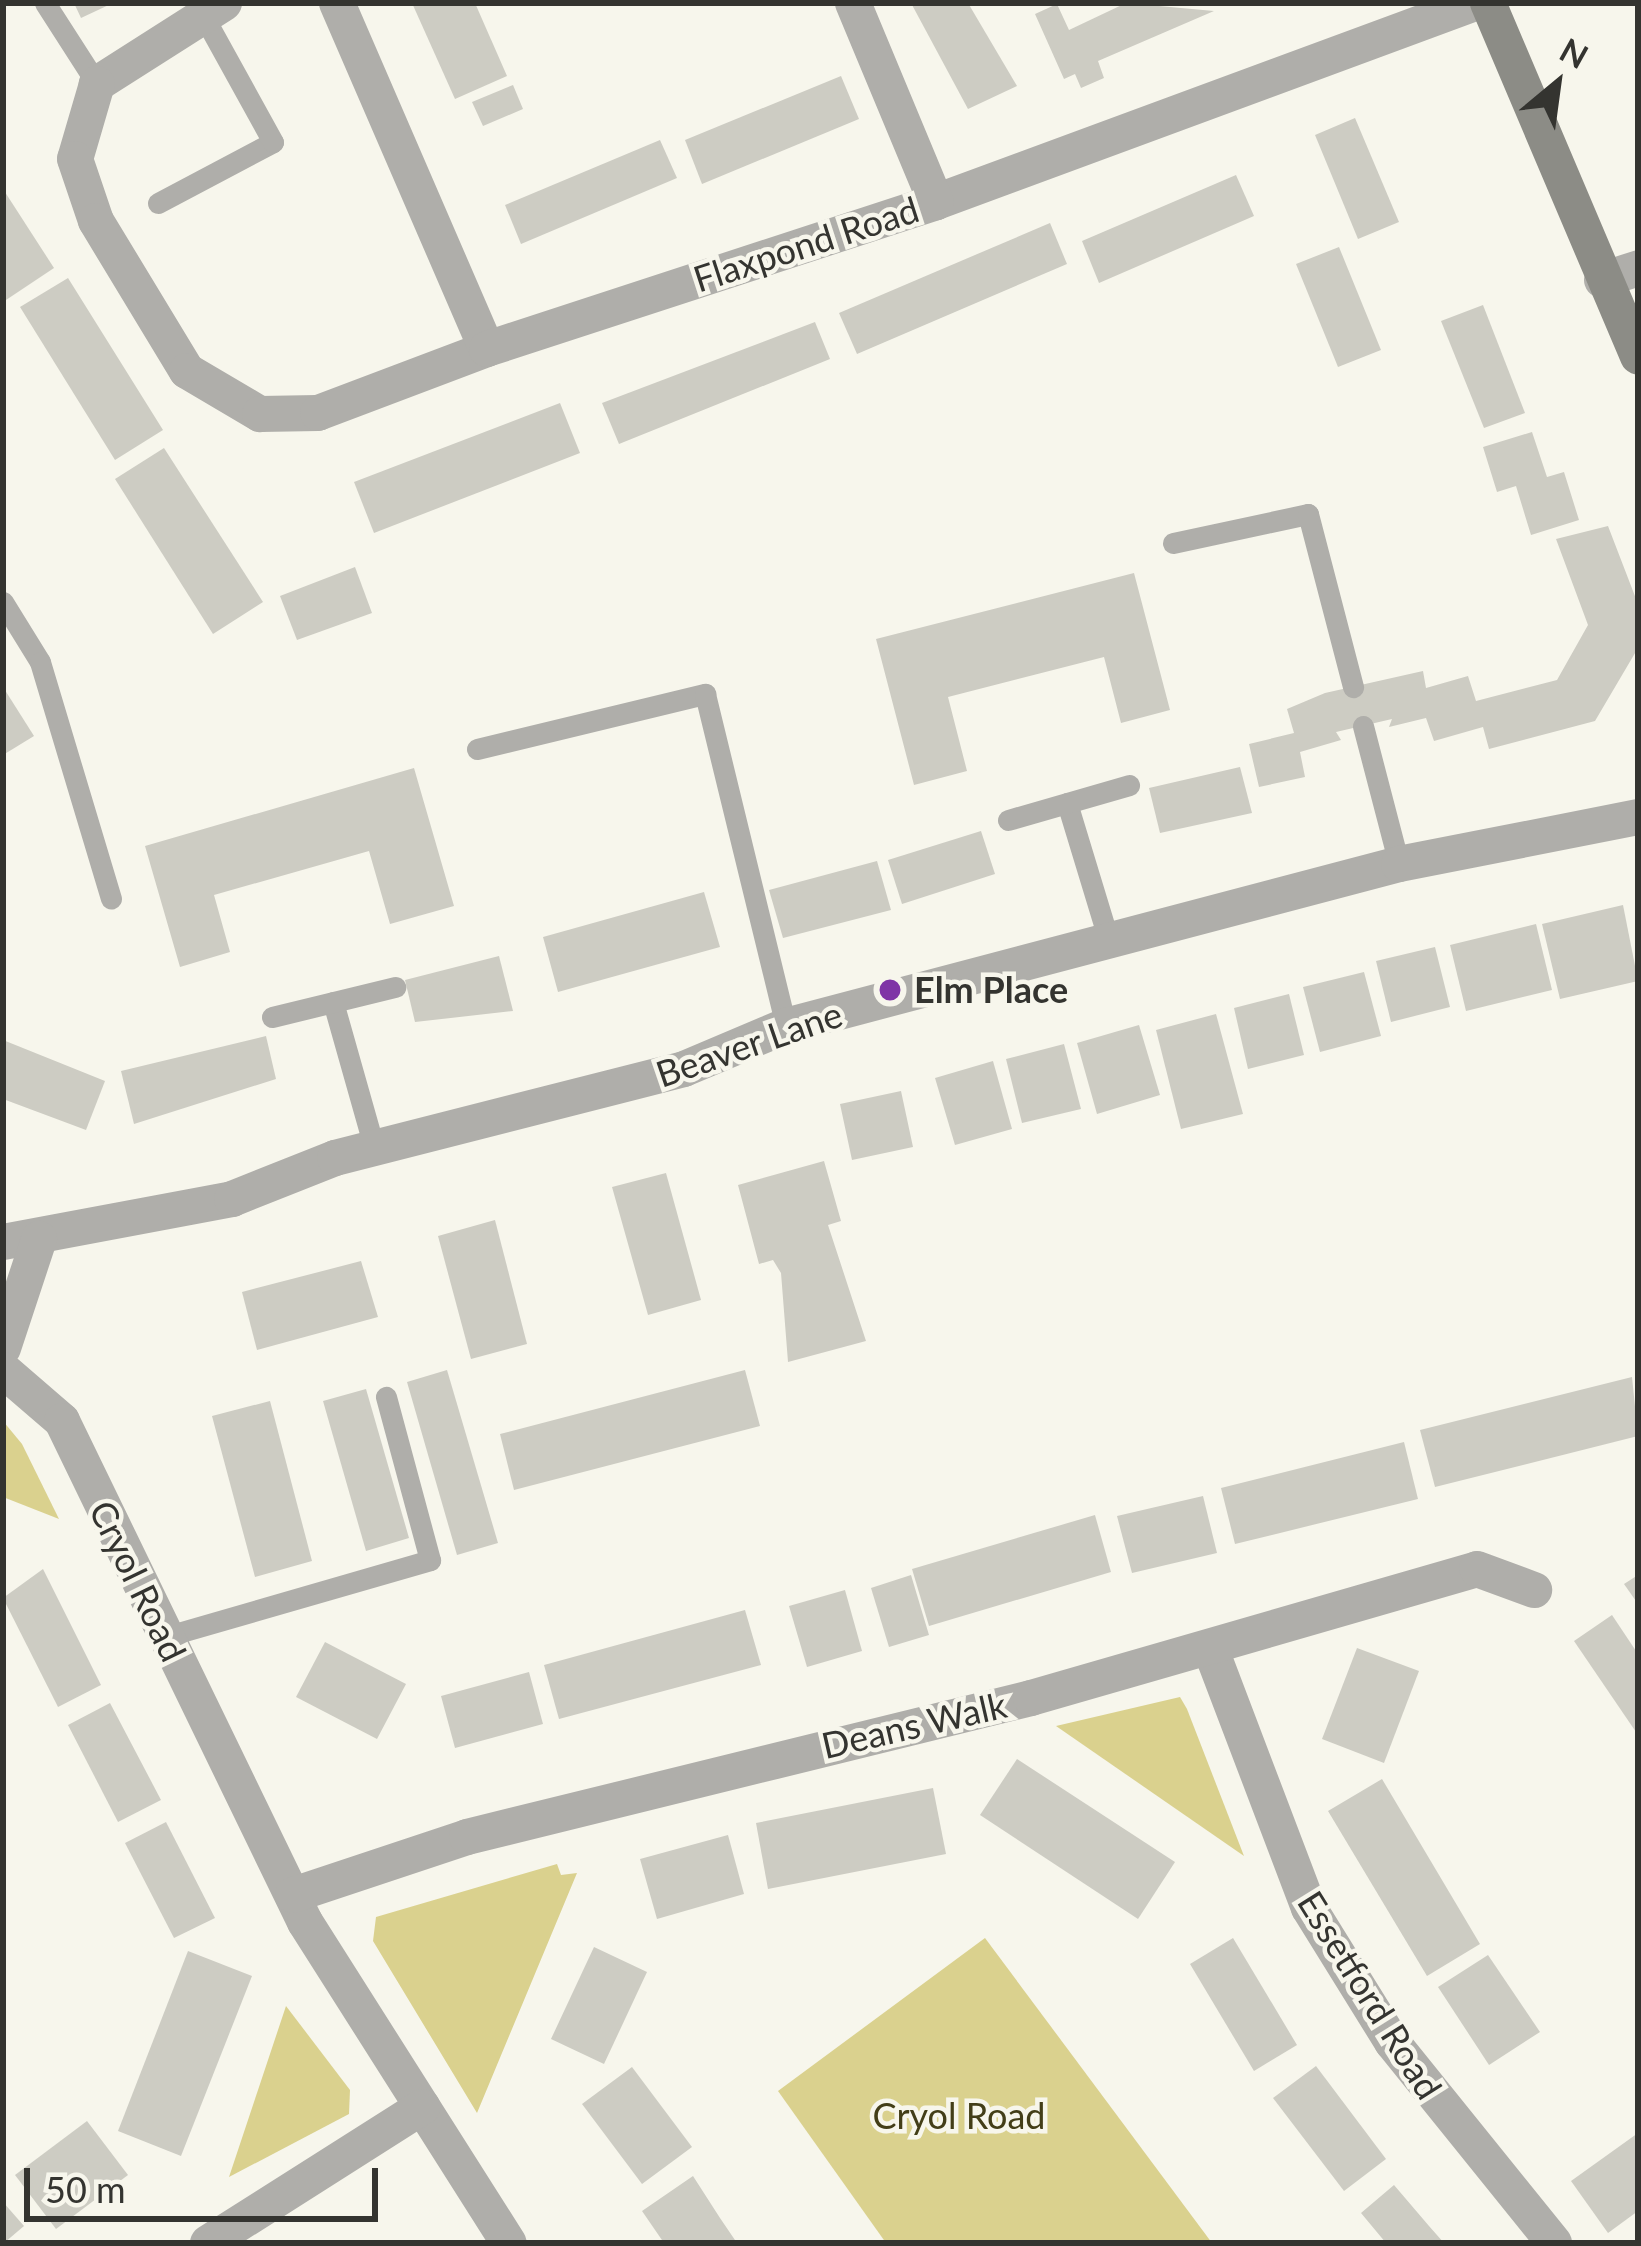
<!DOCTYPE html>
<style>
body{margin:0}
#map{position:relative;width:1641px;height:2246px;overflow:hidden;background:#f7f6ec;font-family:Lato,sans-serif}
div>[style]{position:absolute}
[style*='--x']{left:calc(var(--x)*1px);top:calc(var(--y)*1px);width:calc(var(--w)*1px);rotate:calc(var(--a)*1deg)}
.green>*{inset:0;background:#dad18e}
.building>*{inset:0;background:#cdccc3}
.lane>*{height:21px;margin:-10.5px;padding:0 10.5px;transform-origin:10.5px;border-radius:10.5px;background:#afaeaa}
.street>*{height:36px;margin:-18px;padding:0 18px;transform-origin:18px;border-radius:18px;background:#afaeaa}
.secondary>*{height:36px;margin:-18px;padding:0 18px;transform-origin:18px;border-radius:18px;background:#8c8c86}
.dots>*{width:33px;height:33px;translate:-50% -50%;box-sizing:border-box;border:6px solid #f7f6ec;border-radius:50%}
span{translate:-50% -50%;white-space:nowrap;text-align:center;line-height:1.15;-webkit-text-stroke:9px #f7f6ec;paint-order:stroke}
.street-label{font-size:36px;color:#343430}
.poi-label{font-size:36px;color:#343430;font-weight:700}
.left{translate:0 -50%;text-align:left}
.park-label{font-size:36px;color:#433e18}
.frame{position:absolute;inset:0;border:6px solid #343430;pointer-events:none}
.north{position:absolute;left:1497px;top:24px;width:120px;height:120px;-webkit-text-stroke:9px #f7f6ec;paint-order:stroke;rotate:29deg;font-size:33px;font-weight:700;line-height:48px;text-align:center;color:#343430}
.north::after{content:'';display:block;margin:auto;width:42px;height:54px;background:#343430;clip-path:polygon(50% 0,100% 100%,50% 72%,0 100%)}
.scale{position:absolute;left:24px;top:2168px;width:354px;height:54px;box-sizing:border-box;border:6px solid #343430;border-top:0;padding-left:15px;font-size:36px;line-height:42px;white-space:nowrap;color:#343430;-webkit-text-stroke:9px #f7f6ec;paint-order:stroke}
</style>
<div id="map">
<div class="green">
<i style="clip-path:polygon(3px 1421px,22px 1444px,59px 1519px,3px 1497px)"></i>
<i style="clip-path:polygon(1180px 1697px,1187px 1709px,1244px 1856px,1056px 1726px)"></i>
<i style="clip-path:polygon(557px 1864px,561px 1875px,577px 1873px,477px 2113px,373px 1941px,376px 1917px)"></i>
<i style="clip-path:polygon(985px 1938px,1212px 2243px,886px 2243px,778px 2091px)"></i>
<i style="clip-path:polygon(286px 2006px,350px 2090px,349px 2114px,229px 2177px)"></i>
</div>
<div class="building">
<i style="clip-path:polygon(74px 3px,113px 3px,81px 18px)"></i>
<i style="clip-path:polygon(412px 3px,475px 3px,507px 76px,455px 99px)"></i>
<i style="clip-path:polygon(911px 3px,968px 3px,1017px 86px,968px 109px)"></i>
<i style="clip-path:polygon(1126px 3px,1214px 11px,1098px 61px,1104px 78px,1081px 88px,1075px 74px,1064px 79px,1035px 14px,1057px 4px,1069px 30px)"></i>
<i style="clip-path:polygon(841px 76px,859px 119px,702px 184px,685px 140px)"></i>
<i style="clip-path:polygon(513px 85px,523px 109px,483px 126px,472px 102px)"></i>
<i style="clip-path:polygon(1355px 118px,1399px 222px,1358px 239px,1315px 135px)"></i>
<i style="clip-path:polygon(660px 140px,677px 178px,521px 244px,505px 205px)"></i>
<i style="clip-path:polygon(1236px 175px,1254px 216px,1099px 283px,1082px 241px)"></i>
<i style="clip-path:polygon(3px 189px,54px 268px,6px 300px,3px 296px)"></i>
<i style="clip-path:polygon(1050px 223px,1067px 264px,857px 354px,839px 313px)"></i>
<i style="clip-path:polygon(1339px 247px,1381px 350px,1338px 367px,1296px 264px)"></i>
<i style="clip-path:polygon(68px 278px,163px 430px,115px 460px,20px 307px)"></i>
<i style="clip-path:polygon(1483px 305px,1525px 413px,1484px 428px,1441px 321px)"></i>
<i style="clip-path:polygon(815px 322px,830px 359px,619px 444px,602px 403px)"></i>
<i style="clip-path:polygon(560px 403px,580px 453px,374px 533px,354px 482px)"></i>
<i style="clip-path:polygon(1532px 432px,1547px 477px,1564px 472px,1579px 520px,1531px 535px,1516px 486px,1497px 492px,1483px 447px)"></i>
<i style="clip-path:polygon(164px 448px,263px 602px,213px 634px,115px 479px)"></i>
<i style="clip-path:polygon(1608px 526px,1638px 604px,1638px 648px,1595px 721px,1489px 749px,1483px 727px,1434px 741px,1426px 718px,1389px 727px,1392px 719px,1336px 732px,1341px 740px,1300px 752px,1305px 777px,1259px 787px,1249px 744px,1294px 733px,1287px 709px,1325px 693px,1423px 671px,1426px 688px,1468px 676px,1476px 701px,1557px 680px,1588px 625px,1556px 539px)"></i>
<i style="clip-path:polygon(355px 567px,372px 613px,297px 640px,280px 596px)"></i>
<i style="clip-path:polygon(1134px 573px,1170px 710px,1121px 723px,1104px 657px,948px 697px,967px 771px,914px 785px,876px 639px)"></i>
<i style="clip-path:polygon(3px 687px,34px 736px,3px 755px)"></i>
<i style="clip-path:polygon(1240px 767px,1252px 813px,1160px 833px,1149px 788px)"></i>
<i style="clip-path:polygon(414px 768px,454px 906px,390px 924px,369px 851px,214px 895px,230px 952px,180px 967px,145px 846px)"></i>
<i style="clip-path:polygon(981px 831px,995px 874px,902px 904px,888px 860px)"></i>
<i style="clip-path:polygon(877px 861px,891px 910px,783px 938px,769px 890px)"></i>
<i style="clip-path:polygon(704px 892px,720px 947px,558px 992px,543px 937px)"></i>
<i style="clip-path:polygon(1623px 905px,1638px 981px,1560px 999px,1542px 924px)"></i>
<i style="clip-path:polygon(1536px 924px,1552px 990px,1466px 1011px,1450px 945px)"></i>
<i style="clip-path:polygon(1435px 947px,1450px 1007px,1391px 1022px,1376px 961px)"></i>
<i style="clip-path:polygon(499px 956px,513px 1011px,415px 1022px,405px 980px)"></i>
<i style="clip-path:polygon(1364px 972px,1381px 1036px,1320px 1052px,1303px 987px)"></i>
<i style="clip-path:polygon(1289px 994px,1304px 1055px,1248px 1069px,1234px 1008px)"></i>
<i style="clip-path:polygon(1216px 1014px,1243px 1114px,1181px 1129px,1156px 1030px)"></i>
<i style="clip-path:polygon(1139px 1025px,1160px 1095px,1097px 1114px,1077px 1043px)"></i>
<i style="clip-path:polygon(266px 1036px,276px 1079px,134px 1124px,121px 1071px)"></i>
<i style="clip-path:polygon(3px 1040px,105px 1081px,86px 1130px,3px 1099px)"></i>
<i style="clip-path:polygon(1064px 1044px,1081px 1109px,1022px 1123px,1006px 1059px)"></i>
<i style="clip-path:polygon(993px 1061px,1012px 1129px,955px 1145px,935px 1078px)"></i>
<i style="clip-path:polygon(901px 1091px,913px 1147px,852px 1160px,840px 1104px)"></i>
<i style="clip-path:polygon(824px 1161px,841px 1221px,828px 1225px,866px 1341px,788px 1362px,781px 1273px,773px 1260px,759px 1264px,738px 1185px)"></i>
<i style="clip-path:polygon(666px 1173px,701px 1300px,648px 1315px,612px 1187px)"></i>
<i style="clip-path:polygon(495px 1220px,527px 1344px,471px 1359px,438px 1236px)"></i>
<i style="clip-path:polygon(361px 1261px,378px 1317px,257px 1350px,242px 1292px)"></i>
<i style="clip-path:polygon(447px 1370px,498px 1543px,457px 1555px,407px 1382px)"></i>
<i style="clip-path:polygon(745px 1370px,760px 1426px,514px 1490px,500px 1434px)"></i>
<i style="clip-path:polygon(1632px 1377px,1638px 1436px,1435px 1487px,1420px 1430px)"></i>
<i style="clip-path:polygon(366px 1389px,409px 1538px,366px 1551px,323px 1401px)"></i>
<i style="clip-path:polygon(270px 1401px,312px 1561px,255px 1577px,212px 1416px)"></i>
<i style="clip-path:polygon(1404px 1442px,1418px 1499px,1235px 1544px,1221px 1488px)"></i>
<i style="clip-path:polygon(1203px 1496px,1217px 1553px,1132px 1573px,1117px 1516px)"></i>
<i style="clip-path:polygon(1095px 1515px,1111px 1572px,929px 1626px,912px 1569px)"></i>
<i style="clip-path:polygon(43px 1569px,101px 1685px,58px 1707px,3px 1598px)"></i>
<i style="clip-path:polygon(911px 1575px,929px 1635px,889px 1647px,871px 1588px)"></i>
<i style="clip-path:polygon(1638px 1575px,1638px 1604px,1624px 1584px)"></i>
<i style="clip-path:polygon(845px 1590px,862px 1651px,807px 1667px,789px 1606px)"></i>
<i style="clip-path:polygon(745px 1610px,761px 1665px,559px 1719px,544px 1665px)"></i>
<i style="clip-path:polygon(1612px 1615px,1638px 1654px,1638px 1735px,1574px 1641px)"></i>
<i style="clip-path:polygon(325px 1642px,406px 1684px,377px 1739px,296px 1697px)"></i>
<i style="clip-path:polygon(1357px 1648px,1419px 1671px,1384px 1763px,1322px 1739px)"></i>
<i style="clip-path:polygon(529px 1672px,543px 1724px,455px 1748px,441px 1696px)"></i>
<i style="clip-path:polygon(110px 1703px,161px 1800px,118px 1822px,68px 1725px)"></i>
<i style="clip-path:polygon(1017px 1759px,1175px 1862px,1138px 1919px,980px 1815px)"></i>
<i style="clip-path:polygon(1382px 1779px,1480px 1944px,1427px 1976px,1328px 1811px)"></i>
<i style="clip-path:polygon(933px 1788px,946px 1854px,768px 1889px,756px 1823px)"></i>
<i style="clip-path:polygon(166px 1822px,215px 1918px,174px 1938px,125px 1843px)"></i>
<i style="clip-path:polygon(728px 1835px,744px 1894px,657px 1919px,640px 1859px)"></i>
<i style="clip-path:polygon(1233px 1938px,1297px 2045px,1254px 2071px,1190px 1964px)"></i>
<i style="clip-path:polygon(594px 1947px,647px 1972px,604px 2064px,551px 2039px)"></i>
<i style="clip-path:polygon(188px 1951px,252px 1976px,181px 2156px,118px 2131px)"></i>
<i style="clip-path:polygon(1488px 1955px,1540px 2032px,1489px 2065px,1438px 1987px)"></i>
<i style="clip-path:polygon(1316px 2066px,1386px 2159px,1344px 2191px,1273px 2098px)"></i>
<i style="clip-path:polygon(632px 2067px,692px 2147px,642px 2184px,582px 2104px)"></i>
<i style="clip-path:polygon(87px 2121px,128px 2175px,56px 2229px,15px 2175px)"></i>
<i style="clip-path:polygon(1638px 2133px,1638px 2211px,1608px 2233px,1571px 2181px)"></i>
<i style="clip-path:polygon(693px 2176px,720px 2218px,737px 2243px,664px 2243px,642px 2211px)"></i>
<i style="clip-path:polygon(1394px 2185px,1429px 2226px,1444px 2243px,1386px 2243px,1361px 2213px)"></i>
<i style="clip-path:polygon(3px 2202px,24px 2226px,4px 2243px,3px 2243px)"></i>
</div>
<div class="lane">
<i style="--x:45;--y:3;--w:96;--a:57.3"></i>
<i style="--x:158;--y:203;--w:130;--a:-27.9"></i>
<i style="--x:273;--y:142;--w:145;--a:-118.9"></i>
<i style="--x:1173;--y:543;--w:138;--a:-12.1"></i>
<i style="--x:1308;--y:514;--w:179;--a:75.4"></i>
<i style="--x:3;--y:602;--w:70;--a:58.3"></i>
<i style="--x:40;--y:662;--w:247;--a:73.3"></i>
<i style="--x:1363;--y:726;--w:143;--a:75.4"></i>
<i style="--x:477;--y:749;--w:235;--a:-13.6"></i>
<i style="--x:705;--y:694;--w:342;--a:76.3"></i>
<i style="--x:1067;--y:803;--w:144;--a:73.1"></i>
<i style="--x:1008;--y:820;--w:126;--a:-16.1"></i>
<i style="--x:333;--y:1002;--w:151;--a:74.2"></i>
<i style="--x:272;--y:1017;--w:127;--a:-13.7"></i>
<i style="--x:164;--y:1637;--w:277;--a:-16.1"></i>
<i style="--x:430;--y:1560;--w:169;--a:-105.1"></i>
</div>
<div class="street">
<i style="--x:224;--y:3;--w:151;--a:147.5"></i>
<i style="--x:97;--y:84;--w:78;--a:106.3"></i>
<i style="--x:75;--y:159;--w:65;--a:71.3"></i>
<i style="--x:96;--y:221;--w:175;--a:58.8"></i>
<i style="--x:187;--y:371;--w:85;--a:30.5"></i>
<i style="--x:260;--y:414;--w:58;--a:-1"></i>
<i style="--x:318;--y:413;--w:181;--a:-20.7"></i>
<i style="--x:337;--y:3;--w:377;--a:66.6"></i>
<i style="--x:487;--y:349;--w:472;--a:-18.1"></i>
<i style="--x:936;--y:202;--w:575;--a:-20.26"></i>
<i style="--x:853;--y:3;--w:216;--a:67.4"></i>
<i style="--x:1602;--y:280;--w:38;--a:-18"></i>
<i style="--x:3;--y:1242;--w:233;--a:-10.6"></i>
<i style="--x:232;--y:1199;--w:111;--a:-21.7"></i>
<i style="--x:335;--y:1158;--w:360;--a:-14.3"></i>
<i style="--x:684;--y:1069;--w:111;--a:-22.9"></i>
<i style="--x:786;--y:1026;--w:634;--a:-14.8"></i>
<i style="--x:1399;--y:864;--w:244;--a:-11.1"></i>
<i style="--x:3;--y:1348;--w:115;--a:-71.7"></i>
<i style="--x:3;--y:1370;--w:78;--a:40.8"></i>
<i style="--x:62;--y:1421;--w:557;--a:64.13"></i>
<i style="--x:305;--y:1922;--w:380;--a:57.6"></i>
<i style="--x:1211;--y:1650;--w:276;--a:69.2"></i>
<i style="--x:1309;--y:1908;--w:158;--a:58.2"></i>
<i style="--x:1392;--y:2042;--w:258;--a:51.1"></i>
<i style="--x:293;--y:1895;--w:183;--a:-18.4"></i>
<i style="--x:467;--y:1837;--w:581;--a:-13.84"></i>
<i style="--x:1031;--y:1698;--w:464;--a:-16.1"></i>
<i style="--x:1477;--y:1569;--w:61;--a:20.2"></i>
<i style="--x:208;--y:2243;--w:254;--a:-32.4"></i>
</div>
<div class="secondary">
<i style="--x:1488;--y:3;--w:384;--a:67"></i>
</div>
<div class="dots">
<i style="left:890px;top:990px;background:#7f34a6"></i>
</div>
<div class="street-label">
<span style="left:806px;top:244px;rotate:-18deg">Flaxpond Road</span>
<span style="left:749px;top:1044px;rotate:-19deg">Beaver Lane</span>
<span style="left:138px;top:1581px;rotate:64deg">Cryol Road</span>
<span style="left:914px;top:1725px;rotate:-13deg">Deans Walk</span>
<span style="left:1370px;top:1995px;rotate:58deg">Essetford Road</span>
</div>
<div class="poi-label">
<span class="left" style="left:914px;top:990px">Elm Place</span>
</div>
<div class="park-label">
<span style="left:959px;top:2116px">Cryol Road</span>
</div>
<div class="frame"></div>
<div class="north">N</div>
<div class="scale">50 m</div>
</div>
